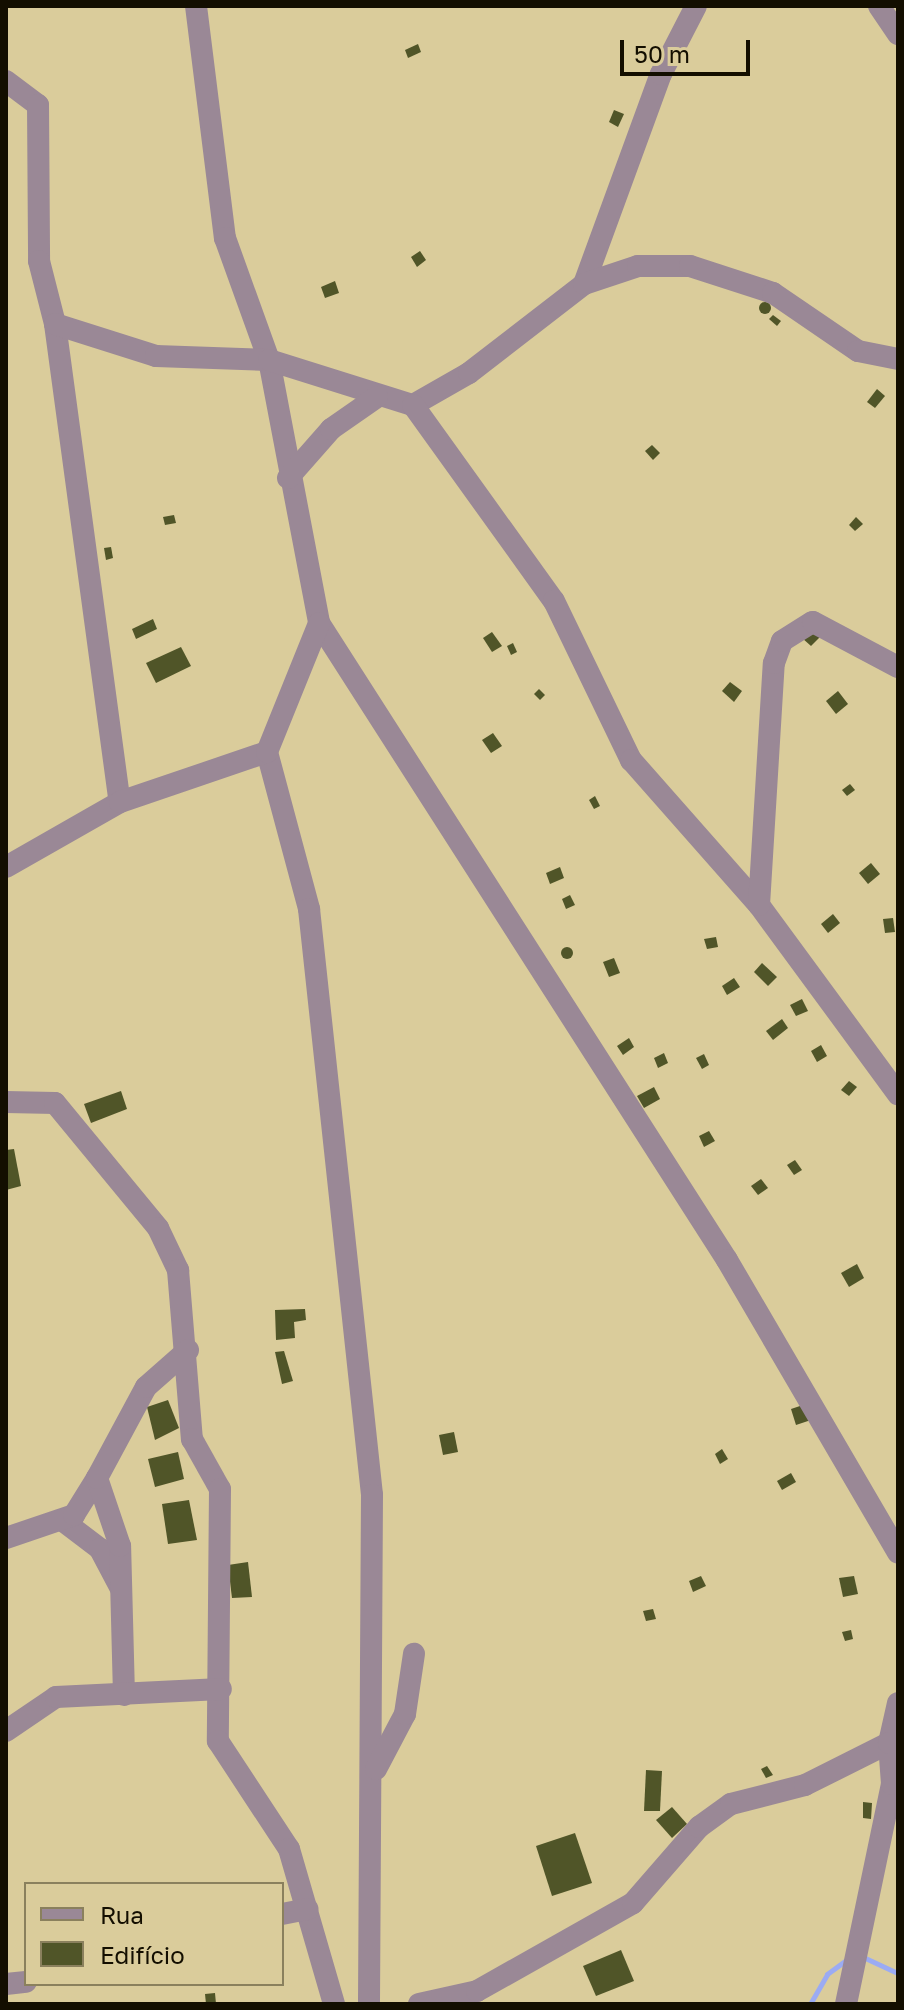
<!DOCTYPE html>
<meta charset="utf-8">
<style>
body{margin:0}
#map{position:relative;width:904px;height:2010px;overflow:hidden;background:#dacc9b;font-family:"Golos Text",sans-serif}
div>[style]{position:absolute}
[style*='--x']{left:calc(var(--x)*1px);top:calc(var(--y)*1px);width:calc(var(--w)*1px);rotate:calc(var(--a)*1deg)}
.stream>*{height:5px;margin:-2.5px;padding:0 2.5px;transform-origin:2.5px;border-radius:2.5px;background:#9babf3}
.building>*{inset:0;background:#505528}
.round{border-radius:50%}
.minor>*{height:22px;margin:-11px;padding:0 11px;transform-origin:11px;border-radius:11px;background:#9a8896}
span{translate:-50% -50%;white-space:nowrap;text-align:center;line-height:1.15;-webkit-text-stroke:8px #dacc9b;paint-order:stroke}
.frame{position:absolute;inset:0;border:8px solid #130e00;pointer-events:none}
.legend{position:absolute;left:24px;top:1882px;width:260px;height:104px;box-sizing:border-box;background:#dacc9b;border:2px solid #8a805d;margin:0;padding:10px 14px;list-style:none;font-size:24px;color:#130e00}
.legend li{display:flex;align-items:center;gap:16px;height:40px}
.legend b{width:40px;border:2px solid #8a805d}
.scale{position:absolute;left:620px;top:40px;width:130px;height:36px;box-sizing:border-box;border:4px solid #130e00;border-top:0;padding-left:10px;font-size:24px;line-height:28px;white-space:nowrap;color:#130e00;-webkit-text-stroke:6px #dacc9b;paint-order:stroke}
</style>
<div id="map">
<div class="stream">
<i style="--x:863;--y:1957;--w:38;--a:25"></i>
<i style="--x:810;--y:2004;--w:34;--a:-60"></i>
<i style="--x:827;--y:1974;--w:27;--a:-36"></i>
</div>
<div class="building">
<i style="clip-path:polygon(418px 44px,421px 52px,408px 58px,405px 50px)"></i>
<i style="clip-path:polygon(614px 110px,624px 114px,618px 127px,609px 122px)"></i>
<i style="clip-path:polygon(420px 251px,426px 260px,417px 267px,411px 257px)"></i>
<i style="clip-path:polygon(335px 281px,339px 293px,325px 298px,321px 287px)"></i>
<i class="round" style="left:759px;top:302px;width:12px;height:12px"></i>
<i style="clip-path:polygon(773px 315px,781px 321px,777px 326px,769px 319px)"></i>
<i style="clip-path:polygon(877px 389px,885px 396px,875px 408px,867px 402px)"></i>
<i style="clip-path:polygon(652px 445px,660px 453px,653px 460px,645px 451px)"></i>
<i style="clip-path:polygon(174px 515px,176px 523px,165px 525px,163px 517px)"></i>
<i style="clip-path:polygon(856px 517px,863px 524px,855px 531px,849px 525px)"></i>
<i style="clip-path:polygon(111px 547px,113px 558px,106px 560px,104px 548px)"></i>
<i style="clip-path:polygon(153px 619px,157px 629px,136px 639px,132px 629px)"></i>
<i style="clip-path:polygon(811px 628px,820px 637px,811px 646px,802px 638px)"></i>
<i style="clip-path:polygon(492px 632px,502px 646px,492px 652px,483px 638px)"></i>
<i style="clip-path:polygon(513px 643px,517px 652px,511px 655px,507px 646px)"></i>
<i style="clip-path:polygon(181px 647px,191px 666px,156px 683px,146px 663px)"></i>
<i style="clip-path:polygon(730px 682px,742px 691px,734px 702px,722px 691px)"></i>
<i style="clip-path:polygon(539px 689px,545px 695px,540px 700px,534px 694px)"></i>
<i style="clip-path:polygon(838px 691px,848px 704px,836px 714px,826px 701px)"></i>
<i style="clip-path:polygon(493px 733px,502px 746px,491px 753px,482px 740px)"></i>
<i style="clip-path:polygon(850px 784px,855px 790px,847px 796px,842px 790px)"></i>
<i style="clip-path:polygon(595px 796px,600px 806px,594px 809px,589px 800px)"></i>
<i style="clip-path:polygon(871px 863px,880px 874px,868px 884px,859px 873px)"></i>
<i style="clip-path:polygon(560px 867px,564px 878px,550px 884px,546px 873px)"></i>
<i style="clip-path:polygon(570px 895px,575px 905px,566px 909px,562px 899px)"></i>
<i style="clip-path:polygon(833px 914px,840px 923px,828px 933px,821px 924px)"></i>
<i style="clip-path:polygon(893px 918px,895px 932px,885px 933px,883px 919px)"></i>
<i style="clip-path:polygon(716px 937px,718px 947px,707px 949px,704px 939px)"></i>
<i class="round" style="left:561px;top:947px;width:12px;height:12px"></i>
<i style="clip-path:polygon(614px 958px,620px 973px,609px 977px,603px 962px)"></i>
<i style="clip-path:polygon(762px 963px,777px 977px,768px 986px,754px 972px)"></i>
<i style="clip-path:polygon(734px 978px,740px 987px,727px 995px,722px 986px)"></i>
<i style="clip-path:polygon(802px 999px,808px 1011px,796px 1016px,790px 1005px)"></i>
<i style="clip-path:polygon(782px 1019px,788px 1028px,773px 1040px,766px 1031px)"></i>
<i style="clip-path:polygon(629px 1038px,634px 1047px,623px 1055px,617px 1046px)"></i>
<i style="clip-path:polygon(821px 1045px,827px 1056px,817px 1062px,811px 1051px)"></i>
<i style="clip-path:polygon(664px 1053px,668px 1063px,658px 1068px,654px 1058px)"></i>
<i style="clip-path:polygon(704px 1054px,709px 1065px,702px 1069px,696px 1058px)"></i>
<i style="clip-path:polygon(849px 1081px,857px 1087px,849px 1096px,841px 1090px)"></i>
<i style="clip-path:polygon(654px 1087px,660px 1099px,644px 1108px,637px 1096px)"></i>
<i style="clip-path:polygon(121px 1091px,127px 1109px,91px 1123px,84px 1104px)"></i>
<i style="clip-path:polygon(709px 1131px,715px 1141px,704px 1147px,699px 1136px)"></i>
<i style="clip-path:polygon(14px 1149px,21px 1186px,6px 1190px,6px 1150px)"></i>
<i style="clip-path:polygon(795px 1160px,802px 1170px,794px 1175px,787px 1165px)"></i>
<i style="clip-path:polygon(761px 1179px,768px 1188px,758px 1195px,751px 1186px)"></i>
<i style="clip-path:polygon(857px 1264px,864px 1278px,849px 1287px,841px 1273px)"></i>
<i style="clip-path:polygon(305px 1309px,306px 1320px,294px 1322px,295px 1338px,276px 1340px,275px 1310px)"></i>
<i style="clip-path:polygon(284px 1351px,293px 1381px,282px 1384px,275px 1352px)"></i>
<i style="clip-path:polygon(168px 1400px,179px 1428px,155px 1440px,147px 1407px)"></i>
<i style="clip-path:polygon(806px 1404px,811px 1420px,796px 1425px,791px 1409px)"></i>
<i style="clip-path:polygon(454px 1432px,458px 1452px,443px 1455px,439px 1435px)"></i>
<i style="clip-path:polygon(722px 1449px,728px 1459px,720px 1464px,715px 1454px)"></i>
<i style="clip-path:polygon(178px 1452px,184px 1479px,155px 1487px,148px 1459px)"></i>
<i style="clip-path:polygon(791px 1473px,796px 1482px,782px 1490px,777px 1481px)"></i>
<i style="clip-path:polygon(189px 1500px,197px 1540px,168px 1544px,162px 1504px)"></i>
<i style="clip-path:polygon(248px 1562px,252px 1597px,232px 1598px,228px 1565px)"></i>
<i style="clip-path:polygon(701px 1576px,706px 1586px,693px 1592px,689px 1581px)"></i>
<i style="clip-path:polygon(854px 1576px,858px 1594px,843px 1597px,839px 1578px)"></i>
<i style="clip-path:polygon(653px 1609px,656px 1619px,646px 1621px,643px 1611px)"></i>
<i style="clip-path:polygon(851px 1630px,853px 1639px,845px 1641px,842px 1632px)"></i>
<i style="clip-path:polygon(767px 1766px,773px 1775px,766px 1778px,761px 1769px)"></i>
<i style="clip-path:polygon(646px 1770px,662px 1771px,660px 1811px,644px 1811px)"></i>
<i style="clip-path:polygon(863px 1802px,872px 1803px,871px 1819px,863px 1818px)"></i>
<i style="clip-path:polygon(672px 1807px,687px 1824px,672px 1838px,656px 1820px)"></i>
<i style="clip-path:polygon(575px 1833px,592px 1883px,552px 1896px,536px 1846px)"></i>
<i style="clip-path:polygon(621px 1950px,634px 1981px,596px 1996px,583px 1966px)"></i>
<i style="clip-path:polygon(215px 1993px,216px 2004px,206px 2004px,205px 1994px)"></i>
</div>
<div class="minor">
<i style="--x:196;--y:6;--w:234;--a:82.9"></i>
<i style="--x:225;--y:238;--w:130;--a:70.2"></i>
<i style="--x:269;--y:360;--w:268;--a:79.2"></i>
<i style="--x:319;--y:623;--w:756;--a:57.36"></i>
<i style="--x:727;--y:1260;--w:339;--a:59.7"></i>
<i style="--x:879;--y:6;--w:34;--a:56"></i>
<i style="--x:6;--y:81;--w:40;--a:37"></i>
<i style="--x:38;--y:105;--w:156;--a:89.6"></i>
<i style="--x:39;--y:261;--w:65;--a:75.7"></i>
<i style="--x:55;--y:324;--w:482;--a:82.3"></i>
<i style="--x:584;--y:284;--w:224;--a:-69.9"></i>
<i style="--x:661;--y:74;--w:76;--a:-62.8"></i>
<i style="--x:55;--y:324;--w:106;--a:17.6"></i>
<i style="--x:156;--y:356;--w:113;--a:2"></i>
<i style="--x:269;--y:360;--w:151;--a:17.4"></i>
<i style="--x:413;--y:405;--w:64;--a:-29.7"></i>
<i style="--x:469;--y:373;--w:145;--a:-37.7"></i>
<i style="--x:584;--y:284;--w:57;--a:-18.4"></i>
<i style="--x:638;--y:266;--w:52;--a:0"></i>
<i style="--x:690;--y:266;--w:87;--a:18"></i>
<i style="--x:773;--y:293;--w:103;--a:34.3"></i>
<i style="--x:858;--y:351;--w:41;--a:11.3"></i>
<i style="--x:413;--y:405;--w:241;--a:54.3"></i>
<i style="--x:554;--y:601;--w:177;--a:64.2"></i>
<i style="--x:631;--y:760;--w:193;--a:48.6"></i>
<i style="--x:759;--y:905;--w:235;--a:53.7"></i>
<i style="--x:288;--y:478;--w:65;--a:-48.7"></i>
<i style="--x:331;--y:429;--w:56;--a:-34.8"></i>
<i style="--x:267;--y:752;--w:163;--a:75"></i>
<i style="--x:309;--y:909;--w:589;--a:83.86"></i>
<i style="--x:372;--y:1495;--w:509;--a:90.34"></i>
<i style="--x:6;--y:867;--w:131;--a:-29.7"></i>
<i style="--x:120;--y:802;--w:155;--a:-18.8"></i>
<i style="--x:267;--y:752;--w:139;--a:-68"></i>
<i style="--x:759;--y:905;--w:242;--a:-86.5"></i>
<i style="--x:774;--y:663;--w:23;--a:-70"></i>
<i style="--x:782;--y:641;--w:36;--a:-32"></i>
<i style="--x:813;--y:622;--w:96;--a:27.9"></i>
<i style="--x:6;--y:1102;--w:49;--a:1.2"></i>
<i style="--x:55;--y:1103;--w:162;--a:50.5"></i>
<i style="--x:158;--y:1228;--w:47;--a:64.5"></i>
<i style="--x:178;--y:1270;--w:170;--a:85.3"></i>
<i style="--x:192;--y:1439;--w:57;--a:60.8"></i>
<i style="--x:220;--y:1489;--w:252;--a:90.5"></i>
<i style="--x:218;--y:1741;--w:129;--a:56.7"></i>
<i style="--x:289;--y:1849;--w:161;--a:73.8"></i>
<i style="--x:62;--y:1520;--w:48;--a:37.3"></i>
<i style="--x:100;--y:1549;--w:43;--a:62.2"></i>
<i style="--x:6;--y:1538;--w:72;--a:-18.7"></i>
<i style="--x:74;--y:1515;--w:44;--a:-58.1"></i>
<i style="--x:124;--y:1695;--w:149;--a:-91.5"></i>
<i style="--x:120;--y:1546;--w:72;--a:-108.7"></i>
<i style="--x:97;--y:1478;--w:103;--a:-61.7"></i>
<i style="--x:146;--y:1387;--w:56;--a:-41.4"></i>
<i style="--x:6;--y:1731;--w:60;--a:-34.2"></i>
<i style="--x:56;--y:1697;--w:165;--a:-2.8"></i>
<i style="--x:376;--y:1769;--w:62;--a:-62.2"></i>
<i style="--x:405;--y:1714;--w:61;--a:-81.5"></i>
<i style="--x:282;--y:1914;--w:26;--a:-11"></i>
<i style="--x:6;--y:1984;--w:20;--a:-6"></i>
<i style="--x:419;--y:2004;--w:59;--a:-12.6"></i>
<i style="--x:477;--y:1991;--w:179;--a:-29.4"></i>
<i style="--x:633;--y:1903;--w:101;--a:-49"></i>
<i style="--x:699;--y:1827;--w:39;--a:-36"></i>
<i style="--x:731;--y:1804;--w:76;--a:-14.4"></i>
<i style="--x:805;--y:1785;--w:94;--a:-26.6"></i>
<i style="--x:889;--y:1743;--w:41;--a:-77.3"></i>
<i style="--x:846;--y:2004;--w:225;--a:-78.2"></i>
<i style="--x:892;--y:1784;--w:41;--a:-94.2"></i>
<i style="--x:889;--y:1743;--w:9;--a:0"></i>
</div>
<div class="frame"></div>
<ul class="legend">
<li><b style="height:10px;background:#9a8896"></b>Rua</li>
<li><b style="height:22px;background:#505528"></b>Edifício</li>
</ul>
<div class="scale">50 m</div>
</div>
